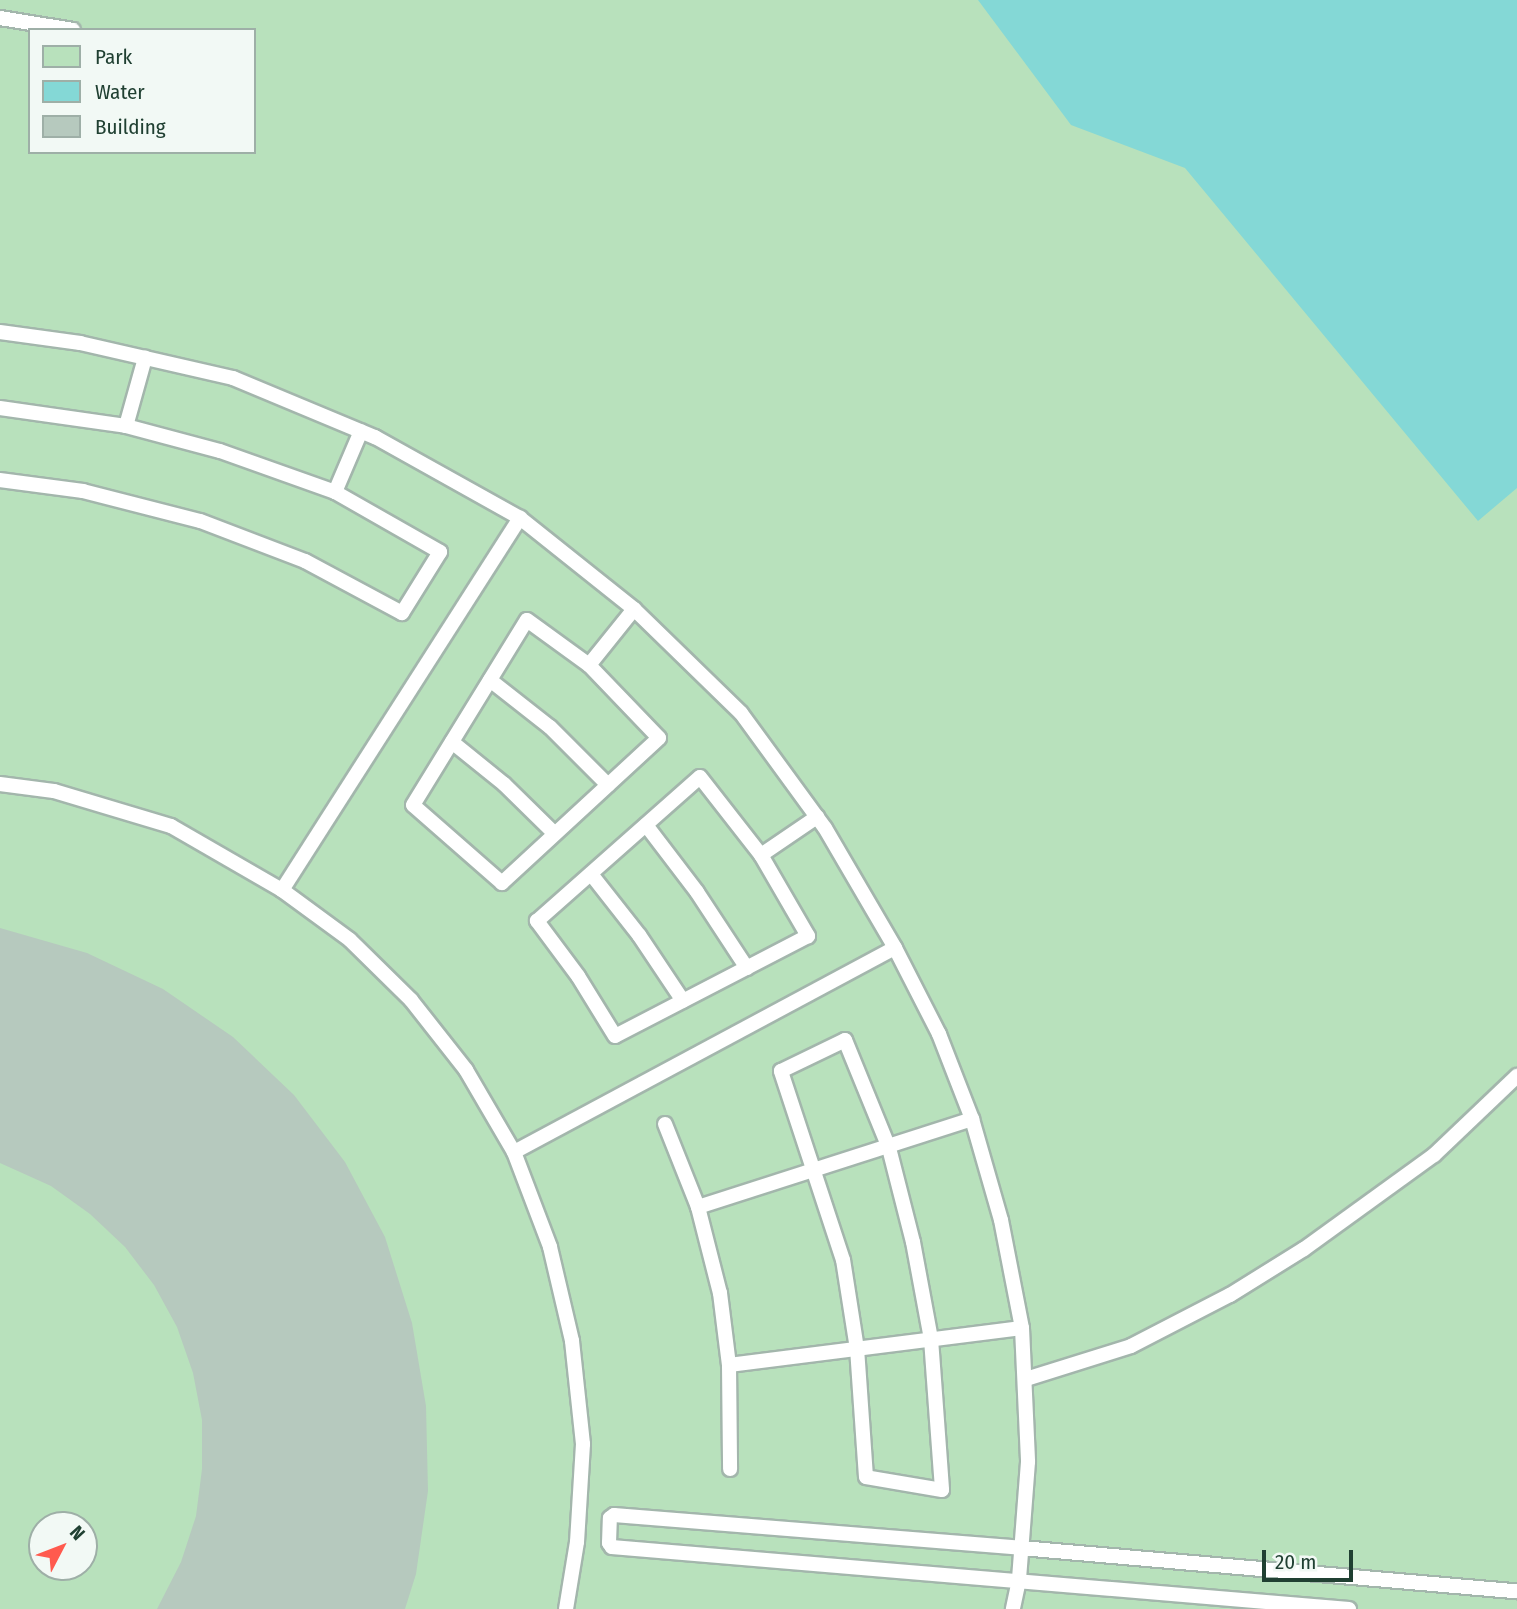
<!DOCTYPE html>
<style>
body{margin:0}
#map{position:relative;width:1517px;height:1609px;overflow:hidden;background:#e1ede6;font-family:"Fira Sans Condensed",sans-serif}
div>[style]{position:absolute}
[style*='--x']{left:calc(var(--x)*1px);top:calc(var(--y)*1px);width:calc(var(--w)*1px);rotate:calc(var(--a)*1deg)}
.green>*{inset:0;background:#b8e1bc}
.water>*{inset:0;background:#84d8d6}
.building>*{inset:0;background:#b6c9be}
.roads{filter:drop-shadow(2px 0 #a3b6ac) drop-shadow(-2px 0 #a3b6ac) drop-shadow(0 2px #a3b6ac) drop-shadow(0 -2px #a3b6ac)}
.lane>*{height:14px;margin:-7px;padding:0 7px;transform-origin:7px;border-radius:7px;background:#fff}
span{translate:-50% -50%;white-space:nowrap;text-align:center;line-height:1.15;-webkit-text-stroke:5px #f2f9f5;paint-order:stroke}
.legend{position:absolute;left:28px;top:28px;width:228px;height:126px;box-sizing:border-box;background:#f2f9f5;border:2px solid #9eafa7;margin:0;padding:9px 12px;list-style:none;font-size:21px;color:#204032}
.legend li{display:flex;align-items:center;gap:14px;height:35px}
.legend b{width:35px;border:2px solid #9eafa7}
.north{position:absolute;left:28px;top:1511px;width:70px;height:70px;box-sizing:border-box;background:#f2f9f5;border:2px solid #9eafa7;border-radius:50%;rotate:48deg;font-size:19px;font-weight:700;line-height:28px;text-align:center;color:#204032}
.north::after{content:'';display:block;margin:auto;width:24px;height:32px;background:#ff5a4e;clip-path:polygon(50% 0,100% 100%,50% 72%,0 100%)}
.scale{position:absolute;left:1262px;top:1550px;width:91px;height:32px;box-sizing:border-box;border:4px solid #204032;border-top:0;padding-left:9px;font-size:21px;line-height:24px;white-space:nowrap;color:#204032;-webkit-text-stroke:5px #f2f9f5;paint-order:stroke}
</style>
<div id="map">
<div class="green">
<i style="clip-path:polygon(evenodd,0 0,1517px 0,1517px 1609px,0 1609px,0 0,30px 30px,254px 30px,254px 152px,30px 152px,30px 30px,0 0,42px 1525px,84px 1525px,84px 1567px,42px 1567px,42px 1525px)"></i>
</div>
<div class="water">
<i style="clip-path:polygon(978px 0,1517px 0,1517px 488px,1478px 521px,1185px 168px,1071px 125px)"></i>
</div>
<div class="building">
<i style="clip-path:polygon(0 928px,87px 953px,163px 989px,233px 1037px,294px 1095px,345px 1162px,385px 1237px,412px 1323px,426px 1406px,428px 1491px,416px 1574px,405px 1609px,157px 1609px,181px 1562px,196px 1516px,202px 1469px,202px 1420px,193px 1373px,177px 1327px,154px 1285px,125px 1247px,90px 1214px,51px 1186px,0 1163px)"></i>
</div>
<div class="roads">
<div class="lane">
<i style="--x:0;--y:18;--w:74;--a:9.3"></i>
<i style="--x:0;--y:332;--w:81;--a:7.8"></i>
<i style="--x:80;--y:343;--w:157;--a:12.9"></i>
<i style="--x:233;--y:378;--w:154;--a:22.6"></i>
<i style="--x:375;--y:437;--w:166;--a:29.2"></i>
<i style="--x:520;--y:518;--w:146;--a:38.6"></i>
<i style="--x:634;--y:609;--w:149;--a:44.2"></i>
<i style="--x:741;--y:713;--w:142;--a:53.9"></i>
<i style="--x:825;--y:828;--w:139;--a:59.7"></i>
<i style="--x:895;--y:948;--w:97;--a:62.9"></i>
<i style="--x:939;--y:1034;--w:91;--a:68.8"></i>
<i style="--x:972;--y:1119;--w:105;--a:74"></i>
<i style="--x:1001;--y:1220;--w:110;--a:79"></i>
<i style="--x:1022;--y:1328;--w:134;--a:87.4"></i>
<i style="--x:1028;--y:1462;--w:118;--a:94.4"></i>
<i style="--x:1019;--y:1580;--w:30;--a:102"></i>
<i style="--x:0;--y:408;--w:127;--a:8.1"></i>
<i style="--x:126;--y:426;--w:97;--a:14.9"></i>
<i style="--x:220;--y:451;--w:122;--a:19.6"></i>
<i style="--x:335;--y:492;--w:121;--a:29.7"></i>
<i style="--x:440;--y:552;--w:72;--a:121.9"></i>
<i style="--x:402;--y:613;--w:110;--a:-151.8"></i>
<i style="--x:305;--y:561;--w:112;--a:-159.1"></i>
<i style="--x:200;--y:521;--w:121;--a:-165.6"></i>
<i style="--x:83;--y:491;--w:84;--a:-172.5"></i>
<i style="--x:126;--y:426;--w:71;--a:-74.4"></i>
<i style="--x:335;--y:492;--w:66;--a:-66.9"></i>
<i style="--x:527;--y:620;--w:77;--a:36"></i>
<i style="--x:589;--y:665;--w:101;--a:46.2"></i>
<i style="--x:659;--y:738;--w:214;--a:137.3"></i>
<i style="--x:502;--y:883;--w:118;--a:-138.8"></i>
<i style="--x:413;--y:805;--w:217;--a:-58.4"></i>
<i style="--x:589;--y:665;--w:72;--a:-51.2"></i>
<i style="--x:490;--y:680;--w:76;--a:38.1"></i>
<i style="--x:550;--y:727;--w:82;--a:45"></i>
<i style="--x:452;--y:742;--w:67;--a:38.9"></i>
<i style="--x:504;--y:784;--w:71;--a:44.4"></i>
<i style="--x:700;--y:777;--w:99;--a:52"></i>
<i style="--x:761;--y:855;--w:94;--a:59.9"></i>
<i style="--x:808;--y:936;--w:217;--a:152.6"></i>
<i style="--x:615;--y:1036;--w:70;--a:-121.7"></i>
<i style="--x:578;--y:976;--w:69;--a:-126.7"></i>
<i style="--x:537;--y:921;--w:217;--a:-41.5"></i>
<i style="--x:0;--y:784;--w:54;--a:7.4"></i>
<i style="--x:54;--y:791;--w:122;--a:16.7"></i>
<i style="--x:171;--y:826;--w:128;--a:30"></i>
<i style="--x:282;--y:890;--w:84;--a:36.3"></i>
<i style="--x:350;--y:940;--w:86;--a:44.5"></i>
<i style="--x:411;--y:1000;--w:89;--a:51.8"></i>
<i style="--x:466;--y:1070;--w:95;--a:59.7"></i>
<i style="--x:514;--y:1152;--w:102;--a:69.2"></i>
<i style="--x:550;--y:1247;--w:97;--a:76.8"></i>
<i style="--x:572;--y:1341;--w:104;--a:83.9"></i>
<i style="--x:583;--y:1444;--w:98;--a:93.5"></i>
<i style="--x:577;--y:1542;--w:68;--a:99.3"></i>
<i style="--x:646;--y:825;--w:84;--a:52.7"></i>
<i style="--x:697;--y:892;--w:91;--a:56.7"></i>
<i style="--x:761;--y:855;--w:68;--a:-34.2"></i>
<i style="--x:591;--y:874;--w:78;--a:51.8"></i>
<i style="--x:639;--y:935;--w:79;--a:56.3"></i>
<i style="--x:282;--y:890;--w:442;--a:-57.4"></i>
<i style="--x:845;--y:1040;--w:117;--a:67.8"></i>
<i style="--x:889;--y:1148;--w:97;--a:75.7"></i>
<i style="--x:913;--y:1242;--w:99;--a:79.5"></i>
<i style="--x:931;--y:1339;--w:151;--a:85.8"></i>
<i style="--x:942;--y:1490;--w:77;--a:-170.3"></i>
<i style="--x:866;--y:1477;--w:128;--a:-94"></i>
<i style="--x:857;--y:1349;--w:90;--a:-98.9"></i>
<i style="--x:843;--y:1260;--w:199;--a:-108.2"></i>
<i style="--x:781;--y:1071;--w:71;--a:-25.8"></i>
<i style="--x:665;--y:1124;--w:89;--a:68.3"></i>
<i style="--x:698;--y:1207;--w:89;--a:75.7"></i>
<i style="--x:720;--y:1293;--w:73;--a:82.9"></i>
<i style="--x:729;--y:1365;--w:104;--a:89.4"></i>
<i style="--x:514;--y:1152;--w:432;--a:-28.2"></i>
<i style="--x:698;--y:1207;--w:288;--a:-17.8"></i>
<i style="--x:729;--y:1365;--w:295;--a:-7.2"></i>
<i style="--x:1026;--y:1379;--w:110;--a:-17.4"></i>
<i style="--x:1131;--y:1346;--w:111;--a:-27.3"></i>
<i style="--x:1230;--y:1295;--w:87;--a:-31.9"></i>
<i style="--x:1304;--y:1249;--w:160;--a:-35.9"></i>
<i style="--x:1434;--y:1155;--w:115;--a:-43.6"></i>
<i style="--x:1349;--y:1609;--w:740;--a:-175.19"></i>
<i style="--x:612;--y:1547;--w:5;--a:-127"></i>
<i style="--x:609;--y:1543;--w:25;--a:-88"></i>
<i style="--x:610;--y:1518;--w:5;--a:-37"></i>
<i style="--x:614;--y:1515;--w:408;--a:4.6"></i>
<i style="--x:1021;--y:1548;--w:498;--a:5"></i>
</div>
</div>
<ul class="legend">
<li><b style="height:19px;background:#b8e1bc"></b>Park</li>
<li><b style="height:19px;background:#84d8d6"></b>Water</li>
<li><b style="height:19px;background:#b6c9be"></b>Building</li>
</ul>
<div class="north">N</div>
<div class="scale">20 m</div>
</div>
